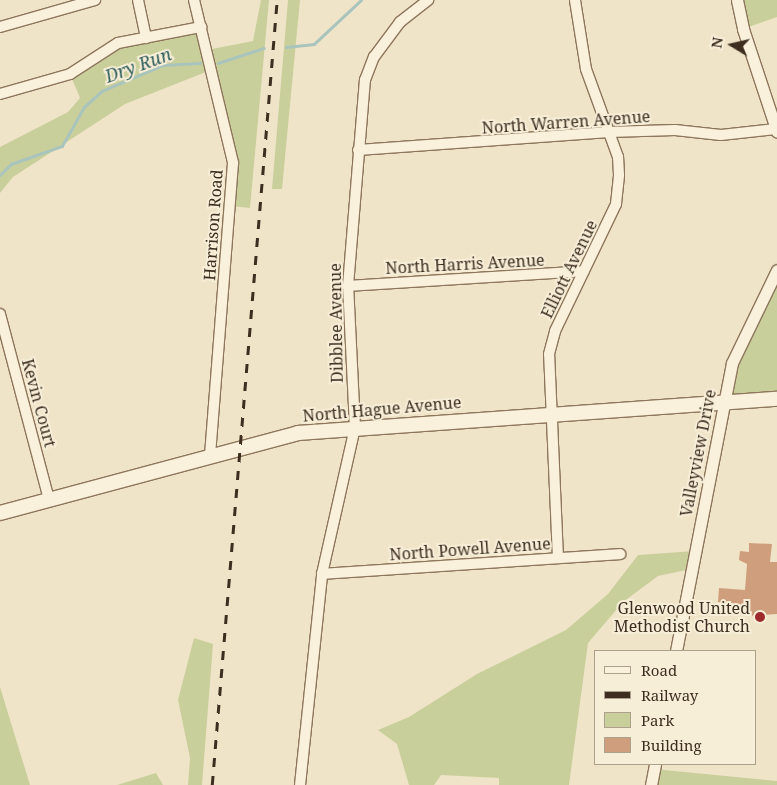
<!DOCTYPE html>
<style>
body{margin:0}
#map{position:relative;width:777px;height:785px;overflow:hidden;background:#f0e4c8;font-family:"Noto Serif",serif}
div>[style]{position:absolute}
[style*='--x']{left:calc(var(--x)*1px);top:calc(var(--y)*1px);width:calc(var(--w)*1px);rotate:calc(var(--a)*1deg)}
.green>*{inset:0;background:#c9cf9b}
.stream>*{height:2.5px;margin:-1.25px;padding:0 1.25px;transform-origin:1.25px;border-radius:1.25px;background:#a9c4bc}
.building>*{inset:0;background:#cf9f7d}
.roads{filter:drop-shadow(1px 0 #8d765c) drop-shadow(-1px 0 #8d765c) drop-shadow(0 1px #8d765c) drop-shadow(0 -1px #8d765c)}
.minor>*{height:10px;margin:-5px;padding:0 5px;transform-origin:5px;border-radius:5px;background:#faf1dc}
.tertiary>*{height:11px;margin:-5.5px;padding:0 5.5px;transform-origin:5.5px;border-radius:5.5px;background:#faf1dc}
.secondary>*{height:14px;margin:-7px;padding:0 7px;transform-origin:7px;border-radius:7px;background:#faf1dc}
.rail>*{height:2.5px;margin-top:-1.25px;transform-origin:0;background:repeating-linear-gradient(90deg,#3d2e20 0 9px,transparent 0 18px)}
.dots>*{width:14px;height:14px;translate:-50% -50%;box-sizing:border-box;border:2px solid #f7eed8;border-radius:50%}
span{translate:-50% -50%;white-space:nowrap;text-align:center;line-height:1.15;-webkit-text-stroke:4px #f7eed8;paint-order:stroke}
.street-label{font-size:16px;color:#3d2e20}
.poi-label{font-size:16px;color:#3d2e20}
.right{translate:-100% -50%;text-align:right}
.water-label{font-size:18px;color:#2f5d5a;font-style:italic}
.legend{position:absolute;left:594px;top:650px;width:162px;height:115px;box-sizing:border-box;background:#f7eed8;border:1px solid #ada18e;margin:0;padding:6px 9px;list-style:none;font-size:15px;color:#3d2e20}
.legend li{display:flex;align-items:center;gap:10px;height:25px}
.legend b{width:25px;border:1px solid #ada18e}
.north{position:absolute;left:707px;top:20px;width:50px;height:50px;-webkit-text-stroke:4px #f7eed8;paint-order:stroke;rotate:279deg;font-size:14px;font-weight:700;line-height:20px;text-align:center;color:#3d2e20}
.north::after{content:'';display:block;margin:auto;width:18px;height:22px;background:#3d2e20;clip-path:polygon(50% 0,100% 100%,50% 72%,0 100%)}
</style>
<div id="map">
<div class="green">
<i style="clip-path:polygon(261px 0,269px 0,250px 208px,231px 206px,232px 185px,211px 70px,125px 104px,13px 177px,0 193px,0 147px,68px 112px,80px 98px,70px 74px,112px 46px,201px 27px,207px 50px,253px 41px)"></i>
<i style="clip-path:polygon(288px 0,300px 0,282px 189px,272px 189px)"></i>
<i style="clip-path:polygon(737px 0,777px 0,777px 17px,743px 29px)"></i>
<i style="clip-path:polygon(777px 270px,777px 399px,723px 404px,732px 363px)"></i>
<i style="clip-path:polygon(695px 551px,691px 569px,658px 576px,623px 602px,588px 643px,569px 785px,499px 785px,499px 778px,441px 775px,434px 785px,409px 785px,397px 744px,378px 730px,409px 717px,477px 674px,566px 630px,608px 594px,638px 555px)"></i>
<i style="clip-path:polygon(194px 638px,213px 644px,202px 785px,188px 785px,190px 758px,178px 700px)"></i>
<i style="clip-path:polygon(0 687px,30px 785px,0 785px)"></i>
<i style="clip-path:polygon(654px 769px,777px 781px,777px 785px,651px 785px)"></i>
<i style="clip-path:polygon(156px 773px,163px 785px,117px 785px)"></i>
</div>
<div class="stream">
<i style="--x:286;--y:47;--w:28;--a:-6"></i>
<i style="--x:314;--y:44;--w:64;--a:-43.1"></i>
<i style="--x:218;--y:63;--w:48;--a:-18.1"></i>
<i style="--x:0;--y:175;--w:16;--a:-45"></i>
<i style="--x:11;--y:164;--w:54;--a:-19.4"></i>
<i style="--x:62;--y:146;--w:45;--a:-60.6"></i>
<i style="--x:84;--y:107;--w:24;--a:-42"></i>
<i style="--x:102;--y:91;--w:66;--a:-23.1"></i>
<i style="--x:163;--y:65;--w:37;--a:-3"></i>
</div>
<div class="building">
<i style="clip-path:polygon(749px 543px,772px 544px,770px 562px,777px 562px,777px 614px,748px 616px,740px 604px,718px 602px,719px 588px,745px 590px,747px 564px,739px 560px,740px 551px,749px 552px)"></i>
</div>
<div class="roads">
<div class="minor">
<i style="--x:138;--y:0;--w:39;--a:78"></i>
<i style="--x:194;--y:0;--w:168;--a:76.5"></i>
<i style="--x:233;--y:163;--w:294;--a:94.5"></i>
<i style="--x:0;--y:27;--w:99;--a:-15.9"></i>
<i style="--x:0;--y:94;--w:73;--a:-15.9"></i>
<i style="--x:70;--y:74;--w:57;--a:-32.9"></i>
<i style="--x:118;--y:43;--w:85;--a:-10.9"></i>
<i style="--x:358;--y:150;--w:252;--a:-4.1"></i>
<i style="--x:609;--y:132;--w:66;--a:-1.7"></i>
<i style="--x:675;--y:130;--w:46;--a:6.2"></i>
<i style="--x:721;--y:135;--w:55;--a:-6.2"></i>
<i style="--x:348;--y:286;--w:236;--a:-3.6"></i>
<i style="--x:0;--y:314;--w:192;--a:75.2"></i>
<i style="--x:558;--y:558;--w:204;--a:-92.5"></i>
<i style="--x:549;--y:354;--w:24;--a:-75"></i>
<i style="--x:555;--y:331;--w:141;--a:-64.3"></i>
<i style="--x:616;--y:204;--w:29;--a:-84"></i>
<i style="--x:619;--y:175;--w:18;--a:-93"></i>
<i style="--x:618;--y:157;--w:94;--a:-110"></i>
<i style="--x:586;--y:69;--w:70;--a:-99.1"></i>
<i style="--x:322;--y:574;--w:299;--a:-3.8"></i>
<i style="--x:300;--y:785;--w:212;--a:-84"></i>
<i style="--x:322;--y:574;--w:151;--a:-77.3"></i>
<i style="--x:355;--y:427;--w:141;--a:-92.8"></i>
<i style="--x:348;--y:286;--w:207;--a:-85.3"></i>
<i style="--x:365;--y:80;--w:25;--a:-69"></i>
<i style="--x:374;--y:57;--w:44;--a:-53.4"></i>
<i style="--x:400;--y:22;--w:36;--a:-38"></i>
</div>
<div class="tertiary">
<i style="--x:737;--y:0;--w:30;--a:78"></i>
<i style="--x:743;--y:29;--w:108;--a:71.7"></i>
<i style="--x:676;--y:651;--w:293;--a:-79"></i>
<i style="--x:732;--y:363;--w:103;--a:-64.2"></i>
<i style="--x:651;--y:785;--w:21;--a:-79"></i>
</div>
<div class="secondary">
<i style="--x:0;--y:513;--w:309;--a:-15"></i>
<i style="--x:298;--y:433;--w:480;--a:-4.1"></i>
</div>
</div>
<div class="rail">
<i style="--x:212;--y:785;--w:788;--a:-85.27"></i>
</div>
<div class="dots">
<i style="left:760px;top:617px;background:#9e2a2b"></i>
</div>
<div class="street-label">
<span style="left:566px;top:122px;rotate:-4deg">North Warren Avenue</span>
<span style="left:213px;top:225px;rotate:-86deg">Harrison Road</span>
<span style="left:465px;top:264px;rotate:-3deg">North Harris Avenue</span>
<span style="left:569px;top:269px;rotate:-64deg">Elliott Avenue</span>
<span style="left:336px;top:323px;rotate:-91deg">Dibblee Avenue</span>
<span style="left:39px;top:403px;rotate:75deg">Kevin Court</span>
<span style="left:382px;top:409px;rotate:-5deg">North Hague Avenue</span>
<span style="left:698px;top:453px;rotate:-79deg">Valleyview Drive</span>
<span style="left:470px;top:549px;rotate:-4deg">North Powell Avenue</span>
</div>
<div class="poi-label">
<span class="right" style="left:750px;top:617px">Glenwood United<br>Methodist Church</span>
</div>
<div class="water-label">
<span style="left:138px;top:65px;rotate:-20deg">Dry Run</span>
</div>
<ul class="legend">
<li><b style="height:6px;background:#faf1dc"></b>Road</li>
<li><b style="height:6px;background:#3d2e20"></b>Railway</li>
<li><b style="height:14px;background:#c9cf9b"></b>Park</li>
<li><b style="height:14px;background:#cf9f7d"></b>Building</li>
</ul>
<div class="north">N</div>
</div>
